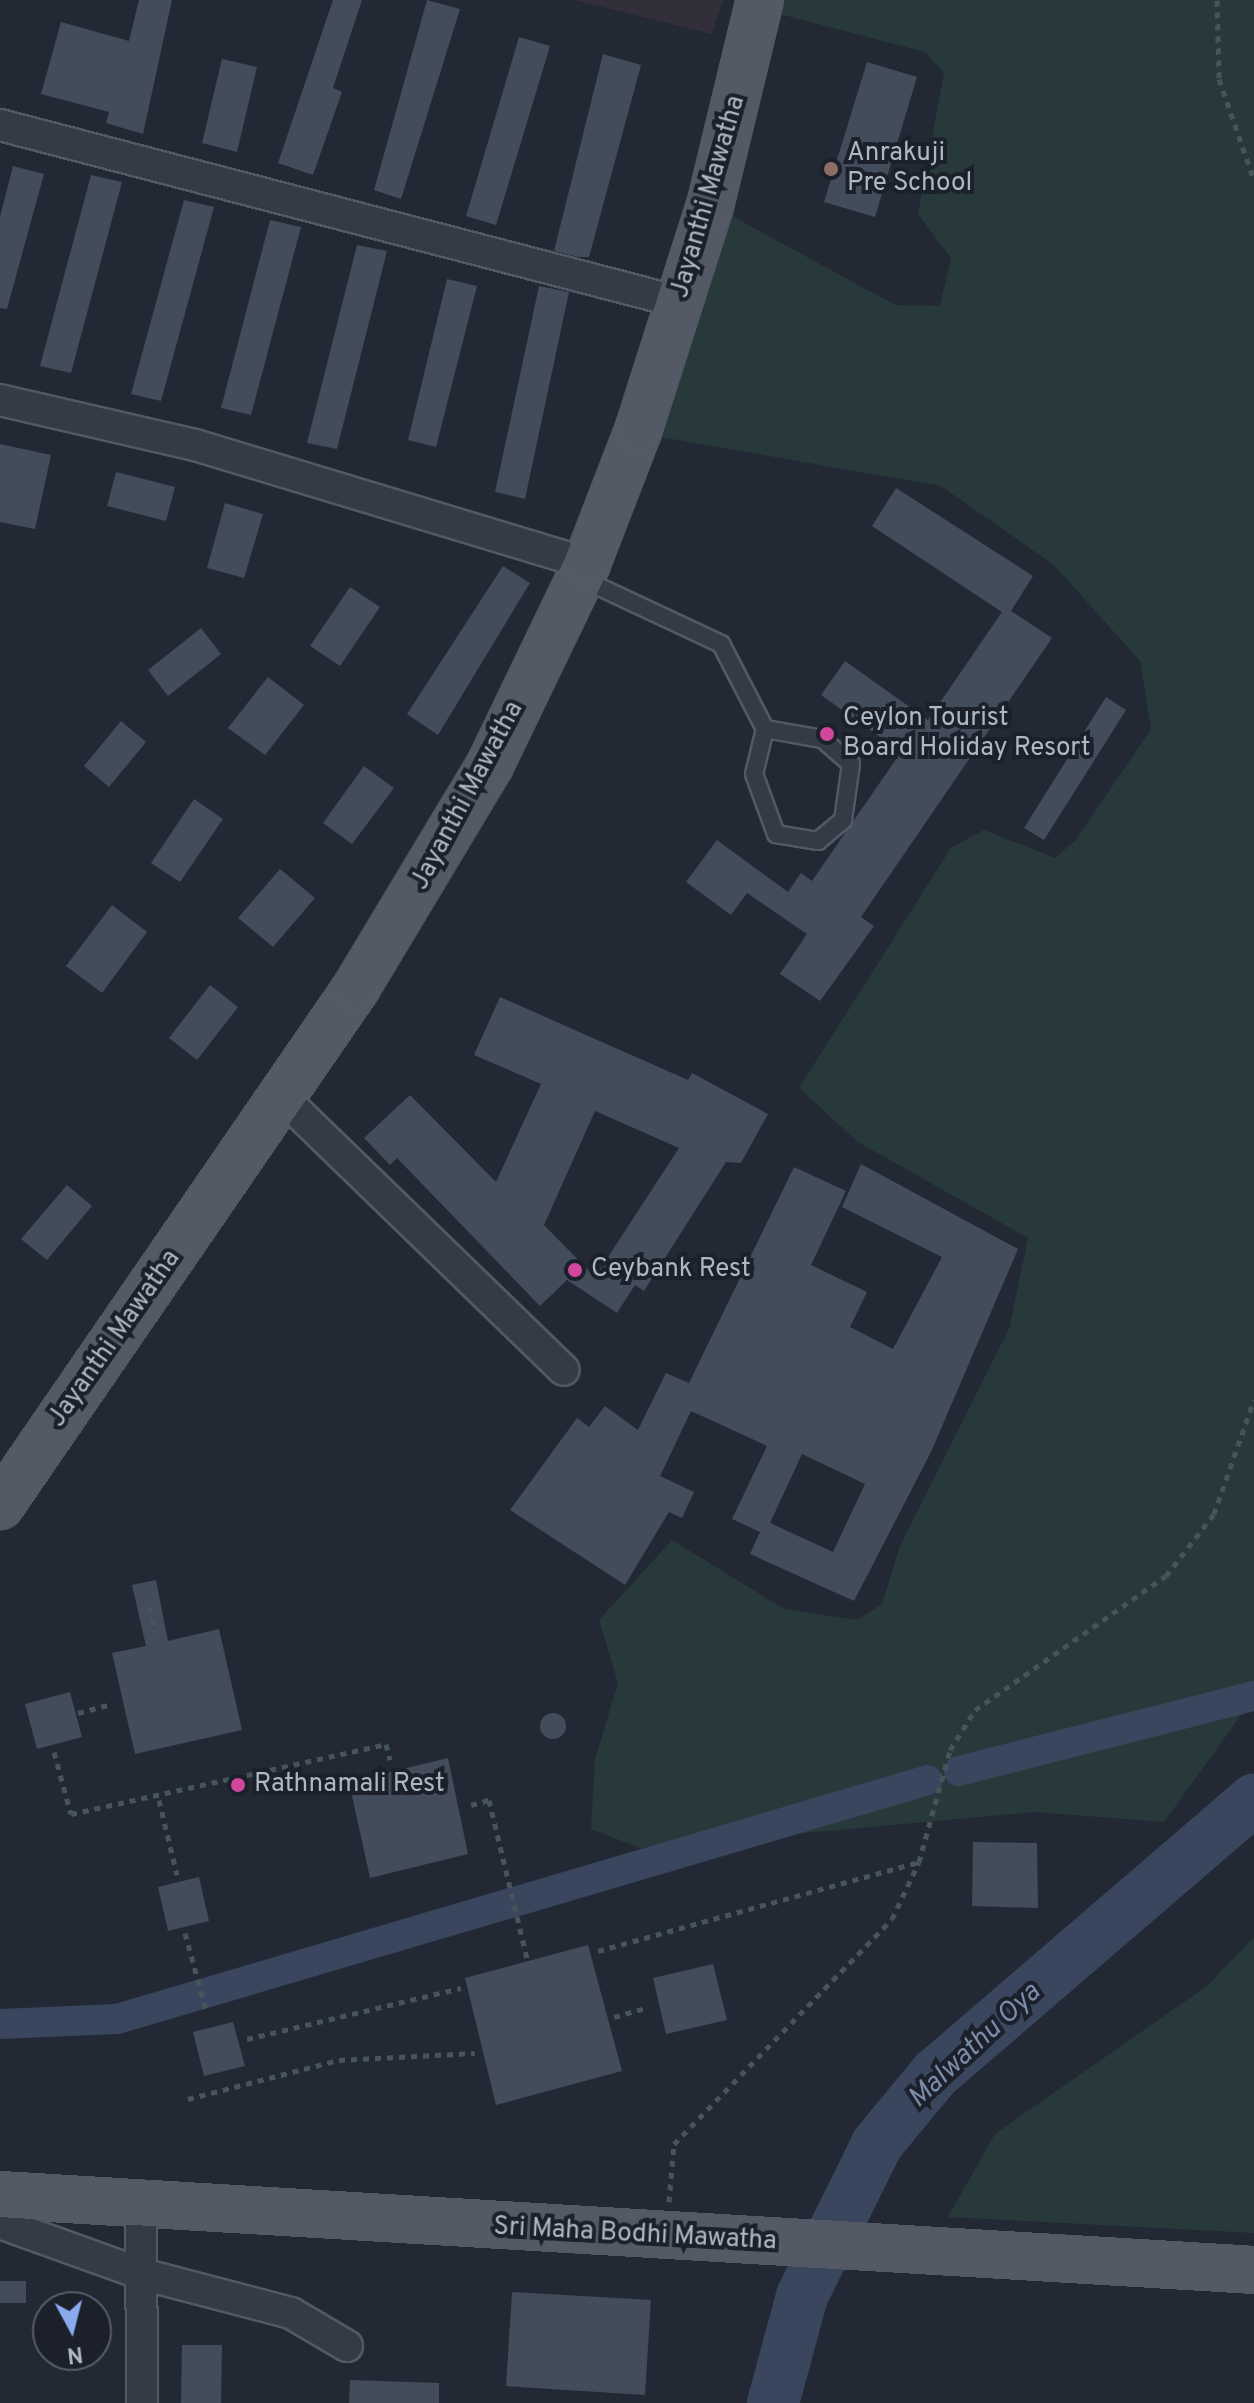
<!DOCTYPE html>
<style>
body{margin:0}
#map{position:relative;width:1254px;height:2403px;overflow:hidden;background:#222935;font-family:Overpass,sans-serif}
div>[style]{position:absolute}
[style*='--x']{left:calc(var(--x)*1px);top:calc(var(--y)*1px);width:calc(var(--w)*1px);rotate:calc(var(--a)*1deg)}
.medical>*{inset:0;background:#322f3b}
.green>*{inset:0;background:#28393b}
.canal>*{height:30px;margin:-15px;padding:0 15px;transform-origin:15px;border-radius:15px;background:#39465e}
.river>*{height:52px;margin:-26px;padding:0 26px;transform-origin:26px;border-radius:26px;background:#39465e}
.building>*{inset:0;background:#434c5a}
.round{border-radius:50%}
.path>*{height:5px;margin-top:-2.5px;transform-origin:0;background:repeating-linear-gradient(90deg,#455558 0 6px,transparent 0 12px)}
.roads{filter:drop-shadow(2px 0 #535964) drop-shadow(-2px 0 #535964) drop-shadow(0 2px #535964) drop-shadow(0 -2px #535964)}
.service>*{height:16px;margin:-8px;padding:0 8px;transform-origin:8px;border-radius:8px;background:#353b46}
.minor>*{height:30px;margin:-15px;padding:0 15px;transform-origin:15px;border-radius:15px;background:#353b46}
.primary>*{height:44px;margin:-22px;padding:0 22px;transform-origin:22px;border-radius:22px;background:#535a66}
.dots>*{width:22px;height:22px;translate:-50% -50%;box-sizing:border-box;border:4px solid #1b202b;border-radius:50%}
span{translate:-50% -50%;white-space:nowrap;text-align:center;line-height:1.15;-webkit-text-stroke:8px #1b202b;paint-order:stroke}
.poi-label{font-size:26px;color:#b0b6c3}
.left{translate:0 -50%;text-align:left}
.street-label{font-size:26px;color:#b0b6c3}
.water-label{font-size:28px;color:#7a8ca9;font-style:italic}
.north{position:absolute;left:32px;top:2291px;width:80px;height:80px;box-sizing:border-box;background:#1b202b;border:2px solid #575c68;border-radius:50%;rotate:173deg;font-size:22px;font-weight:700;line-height:32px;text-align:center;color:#b0b6c3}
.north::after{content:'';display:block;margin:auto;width:28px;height:36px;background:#89abee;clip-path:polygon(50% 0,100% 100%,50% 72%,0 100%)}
</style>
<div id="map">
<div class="medical">
<i style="clip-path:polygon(574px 0,723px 0,712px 34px)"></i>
</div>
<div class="green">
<i style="clip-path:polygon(775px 0,1254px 0,1254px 1697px,1164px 1822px,1035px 1812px,640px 1848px,591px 1829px,595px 1760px,618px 1683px,599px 1620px,672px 1540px,784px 1609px,857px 1620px,882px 1604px,900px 1546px,1009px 1329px,1028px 1238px,858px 1142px,799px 1088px,951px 848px,984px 830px,1055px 858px,1076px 840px,1151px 729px,1140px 661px,1054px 565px,941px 486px,655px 436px,728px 214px,895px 305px,940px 306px,951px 258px,918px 214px,944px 73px,925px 52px,772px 12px)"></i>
<i style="clip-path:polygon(1254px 1937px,1254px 2233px,948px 2217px,995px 2134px,1207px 1986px)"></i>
</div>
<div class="canal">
<i style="--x:959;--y:1771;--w:304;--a:-14.3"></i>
<i style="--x:0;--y:2024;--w:117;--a:-2.4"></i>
<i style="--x:117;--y:2019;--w:845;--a:-16.42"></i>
</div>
<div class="river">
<i style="--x:773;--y:2403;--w:111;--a:-74.8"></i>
<i style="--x:802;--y:2296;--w:169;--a:-63.7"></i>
<i style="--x:877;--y:2144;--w:91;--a:-50.4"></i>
<i style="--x:935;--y:2074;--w:421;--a:-40.7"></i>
</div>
<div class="building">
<i style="clip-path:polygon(139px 0,172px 0,143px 134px,106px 123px,109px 112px,41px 94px,61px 22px,129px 41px)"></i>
<i style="clip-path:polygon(333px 0,362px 0,333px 88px,342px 92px,313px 175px,278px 163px)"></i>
<i style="clip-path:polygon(427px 0,460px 9px,401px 199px,374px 190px)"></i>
<i style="clip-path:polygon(519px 37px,550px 46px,496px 225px,466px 216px)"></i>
<i style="clip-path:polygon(603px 54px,641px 65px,589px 257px,578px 257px,554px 251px)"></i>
<i style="clip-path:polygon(222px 59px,257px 67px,237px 152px,202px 143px)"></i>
<i style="clip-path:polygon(867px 62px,917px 77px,875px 217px,824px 202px)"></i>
<i style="clip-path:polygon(13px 166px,44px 174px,7px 309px,0 308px,0 217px)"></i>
<i style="clip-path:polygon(91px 175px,122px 182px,71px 373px,40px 366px)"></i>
<i style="clip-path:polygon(184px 200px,214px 207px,161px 401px,131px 394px)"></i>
<i style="clip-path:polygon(270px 220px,301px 227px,251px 415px,221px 408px)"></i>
<i style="clip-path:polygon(357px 245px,387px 251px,337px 449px,307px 443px)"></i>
<i style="clip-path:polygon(447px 279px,477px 286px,436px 447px,408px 440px)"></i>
<i style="clip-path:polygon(539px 286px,569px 292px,525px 499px,495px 492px)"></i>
<i style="clip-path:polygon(0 444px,51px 455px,35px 529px,0 522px)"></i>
<i style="clip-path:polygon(116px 472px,175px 487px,166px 521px,107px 506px)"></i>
<i style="clip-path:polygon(896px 488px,1033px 576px,1011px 611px,1052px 638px,861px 917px,874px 926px,820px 1001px,780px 974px,807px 934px,747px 893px,731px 915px,686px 882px,717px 840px,788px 892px,801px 873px,812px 881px,901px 752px,821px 695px,845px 661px,928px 720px,1002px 612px,872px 526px)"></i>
<i style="clip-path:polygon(225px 503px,263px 514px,244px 578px,207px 568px)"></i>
<i style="clip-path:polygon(503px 566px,530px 583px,438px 735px,407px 714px)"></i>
<i style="clip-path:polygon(350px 587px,380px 607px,340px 666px,310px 646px)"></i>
<i style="clip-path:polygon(201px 628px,221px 654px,168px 696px,148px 670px)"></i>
<i style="clip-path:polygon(268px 677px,304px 705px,265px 755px,228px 728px)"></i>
<i style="clip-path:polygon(1106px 697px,1126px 710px,1044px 840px,1024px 828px)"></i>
<i style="clip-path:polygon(121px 721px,146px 742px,109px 787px,84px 766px)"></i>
<i style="clip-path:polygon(364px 766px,394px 788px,352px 844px,323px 823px)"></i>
<i style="clip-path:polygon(194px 799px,223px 819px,180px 882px,151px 863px)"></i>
<i style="clip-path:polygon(280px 869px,315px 898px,273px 947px,238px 918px)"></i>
<i style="clip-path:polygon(112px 905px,147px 932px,102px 993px,66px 966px)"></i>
<i style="clip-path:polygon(210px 985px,238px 1007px,197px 1060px,169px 1038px)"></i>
<i style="clip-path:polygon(evenodd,500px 997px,688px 1080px,692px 1073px,768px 1114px,741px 1163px,726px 1162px,644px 1291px,635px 1285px,617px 1313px,567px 1280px,540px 1306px,397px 1158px,390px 1165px,364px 1138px,410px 1095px,496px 1182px,541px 1084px,474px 1055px,500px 997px,595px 1111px,679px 1148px,595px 1277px,544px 1225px,595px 1111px)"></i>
<i style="clip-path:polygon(evenodd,861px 1164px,1018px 1249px,931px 1452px,854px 1601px,750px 1554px,760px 1532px,732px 1519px,767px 1446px,691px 1411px,660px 1476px,694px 1492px,682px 1518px,669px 1512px,625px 1585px,510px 1510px,577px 1418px,589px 1427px,605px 1406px,638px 1430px,666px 1373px,689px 1383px,794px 1167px,846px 1191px,811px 1265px,867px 1292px,850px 1327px,893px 1349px,942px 1257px,842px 1207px,861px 1164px,802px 1454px,865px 1484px,833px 1552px,770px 1523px,802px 1454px)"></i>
<i style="clip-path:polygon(67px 1185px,92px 1206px,47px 1260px,21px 1239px)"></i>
<i style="clip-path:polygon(156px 1580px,168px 1641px,219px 1629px,242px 1730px,135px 1754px,112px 1653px,146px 1646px,132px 1585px)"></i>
<i style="clip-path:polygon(70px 1692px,82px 1737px,37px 1749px,25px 1704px)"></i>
<i class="round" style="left:540px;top:1713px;width:26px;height:26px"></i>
<i style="clip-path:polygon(448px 1758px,468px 1854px,370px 1878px,349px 1782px)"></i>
<i style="clip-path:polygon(973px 1842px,1037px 1843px,1038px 1908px,972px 1906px)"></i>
<i style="clip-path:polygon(199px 1877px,209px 1921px,168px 1931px,158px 1887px)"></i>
<i style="clip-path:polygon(588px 1945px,622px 2071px,496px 2105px,465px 1978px)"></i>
<i style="clip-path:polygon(713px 1964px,727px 2020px,666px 2034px,653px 1978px)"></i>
<i style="clip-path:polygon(233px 2022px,245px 2066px,204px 2076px,193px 2032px)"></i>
<i style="clip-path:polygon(0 2281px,26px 2281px,26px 2303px,0 2303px)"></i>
<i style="clip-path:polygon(512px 2292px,651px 2300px,645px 2395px,506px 2386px)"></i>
<i style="clip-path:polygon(182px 2345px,222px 2345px,221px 2403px,181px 2403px)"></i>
<i style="clip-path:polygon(350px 2380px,439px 2383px,439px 2403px,349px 2403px)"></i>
</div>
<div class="path">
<i style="--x:1217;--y:0;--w:79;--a:88.5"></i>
<i style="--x:1219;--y:79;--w:107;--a:70.9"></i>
<i style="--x:150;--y:1607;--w:25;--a:79"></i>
<i style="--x:78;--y:1713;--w:31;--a:-15"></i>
<i style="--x:54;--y:1752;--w:64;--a:74.7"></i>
<i style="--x:71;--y:1814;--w:323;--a:-12.5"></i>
<i style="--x:386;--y:1744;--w:16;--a:76"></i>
<i style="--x:159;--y:1800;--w:77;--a:76.5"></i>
<i style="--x:471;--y:1805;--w:19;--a:-16"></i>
<i style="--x:489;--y:1800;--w:163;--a:76.5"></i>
<i style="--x:185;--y:1933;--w:80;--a:74.7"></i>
<i style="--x:598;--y:1951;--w:333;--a:-15.5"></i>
<i style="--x:614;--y:2017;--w:36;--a:-16"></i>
<i style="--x:247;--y:2039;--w:220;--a:-13.4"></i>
<i style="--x:188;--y:2099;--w:156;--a:-14.5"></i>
<i style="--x:339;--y:2060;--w:136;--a:-2.9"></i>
<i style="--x:669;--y:2202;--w:58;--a:-85.1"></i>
<i style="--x:674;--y:2144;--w:313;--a:-45.9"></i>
<i style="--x:892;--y:1919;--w:63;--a:-64.7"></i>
<i style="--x:919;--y:1862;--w:116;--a:-74.5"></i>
<i style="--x:950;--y:1750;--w:47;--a:-58"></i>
<i style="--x:975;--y:1710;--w:233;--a:-35.1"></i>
<i style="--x:1166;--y:1576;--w:78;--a:-52.3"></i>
<i style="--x:1214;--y:1514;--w:121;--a:-70.7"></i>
</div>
<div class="roads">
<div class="service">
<i style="--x:580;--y:578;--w:156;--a:25.1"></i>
<i style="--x:721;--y:644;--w:96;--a:62.6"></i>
<i style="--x:765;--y:729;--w:46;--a:103.7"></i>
<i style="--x:754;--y:774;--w:64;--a:69.9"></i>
<i style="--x:776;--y:834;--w:43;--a:9.5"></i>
<i style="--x:818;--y:841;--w:33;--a:-40"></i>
<i style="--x:843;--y:820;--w:57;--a:-81.9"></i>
<i style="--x:851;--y:764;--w:38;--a:-139"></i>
<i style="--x:822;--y:739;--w:58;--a:-170"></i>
</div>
<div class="minor">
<i style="--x:0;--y:125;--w:702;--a:14.61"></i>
<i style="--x:0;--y:400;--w:200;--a:13"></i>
<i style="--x:195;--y:445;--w:409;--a:16.8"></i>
<i style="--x:282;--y:1097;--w:392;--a:44.1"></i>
<i style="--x:141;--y:2209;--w:194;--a:89.7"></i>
<i style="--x:0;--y:2223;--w:151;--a:19.8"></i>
<i style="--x:142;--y:2274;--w:154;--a:14.7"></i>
<i style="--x:291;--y:2313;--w:65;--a:30.5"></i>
</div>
<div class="primary">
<i style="--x:0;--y:1506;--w:629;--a:-55.5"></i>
<i style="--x:356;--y:988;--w:260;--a:-59"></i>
<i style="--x:490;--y:765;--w:224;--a:-64.3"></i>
<i style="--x:587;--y:563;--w:142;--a:-68.9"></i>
<i style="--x:638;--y:431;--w:236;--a:-72.3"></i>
<i style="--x:710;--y:206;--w:212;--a:-76.4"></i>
<i style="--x:0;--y:2195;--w:1256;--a:3.42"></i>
</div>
</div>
<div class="dots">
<i style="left:831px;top:169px;background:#8d6e63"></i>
<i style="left:827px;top:734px;background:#d1479c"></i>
<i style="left:575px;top:1270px;background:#d1479c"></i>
<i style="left:238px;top:1785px;background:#d1479c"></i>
</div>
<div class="poi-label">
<span class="left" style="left:847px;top:169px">Anrakuji<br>Pre School</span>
<span class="left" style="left:843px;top:734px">Ceylon Tourist<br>Board Holiday Resort</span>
<span class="left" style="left:591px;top:1270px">Ceybank Rest</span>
<span class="left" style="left:254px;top:1785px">Rathnamali Rest</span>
</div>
<div class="street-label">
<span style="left:709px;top:197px;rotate:-74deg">Jayanthi Mawatha</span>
<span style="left:468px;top:796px;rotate:-62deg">Jayanthi Mawatha</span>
<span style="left:115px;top:1339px;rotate:-55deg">Jayanthi Mawatha</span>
<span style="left:635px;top:2235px;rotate:3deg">Sri Maha Bodhi Mawatha</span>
</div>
<div class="water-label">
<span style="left:975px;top:2046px;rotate:-43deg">Malwathu Oya</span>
</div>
<div class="north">N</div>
</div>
